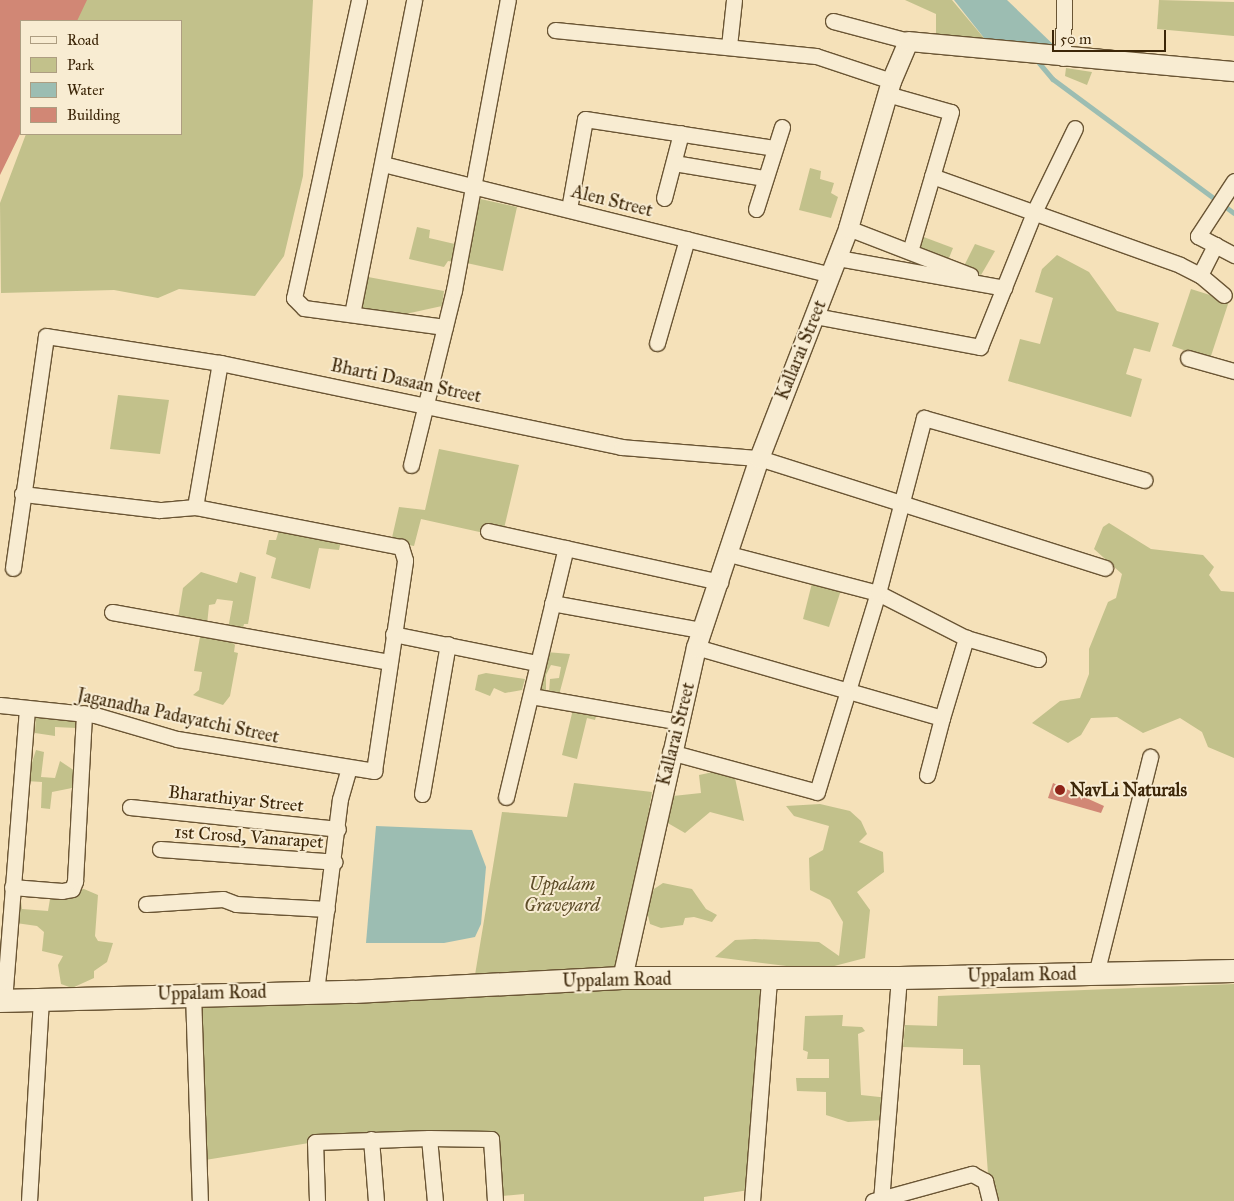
<!DOCTYPE html>
<style>
body{margin:0}
#map{position:relative;width:1234px;height:1201px;overflow:hidden;background:#f5e1b9;font-family:"IM FELL Great Primer",serif}
div>[style]{position:absolute}
[style*='--x']{left:calc(var(--x)*1px);top:calc(var(--y)*1px);width:calc(var(--w)*1px);rotate:calc(var(--a)*1deg)}
.green>*{inset:0;background:#c2c18b}
.water>*{inset:0;background:#9cbdb2}
.stream>*{height:4.5px;margin:-2.25px;padding:0 2.25px;transform-origin:2.25px;border-radius:2.25px;background:#9cbdb2}
.building>*{inset:0;background:#d18775}
.roads{filter:drop-shadow(1px 0 #6a5534) drop-shadow(-1px 0 #6a5534) drop-shadow(0 1px #6a5534) drop-shadow(0 -1px #6a5534)}
.minor>*{height:15px;margin:-7.5px;padding:0 7.5px;transform-origin:7.5px;border-radius:7.5px;background:#f8ecd2}
.tertiary>*{height:19px;margin:-9.5px;padding:0 9.5px;transform-origin:9.5px;border-radius:9.5px;background:#f8ecd2}
.secondary>*{height:22px;margin:-11px;padding:0 11px;transform-origin:11px;border-radius:11px;background:#f8ecd2}
.dots>*{width:14px;height:14px;translate:-50% -50%;box-sizing:border-box;border:2px solid #f8ecd2;border-radius:50%}
span{translate:-50% -50%;white-space:nowrap;text-align:center;line-height:1.15;-webkit-text-stroke:4px #f8ecd2;paint-order:stroke}
.street-label{font-size:18px;color:#3c2608}
.poi-label{font-size:18px;color:#3c2608;font-weight:700}
.left{translate:0 -50%;text-align:left}
.park-label{font-size:18px;color:#5e4d29;font-style:italic}
.legend{position:absolute;left:20px;top:20px;width:162px;height:115px;box-sizing:border-box;background:#f8ecd2;border:1px solid #ad9d81;margin:0;padding:6px 9px;list-style:none;font-size:15px;color:#3c2608}
.legend li{display:flex;align-items:center;gap:10px;height:25px}
.legend b{width:25px;border:1px solid #ad9d81}
.scale{position:absolute;left:1052px;top:30px;width:114px;height:22px;box-sizing:border-box;border:2px solid #3c2608;border-top:0;padding-left:6px;font-size:15px;line-height:18px;white-space:nowrap;color:#3c2608;-webkit-text-stroke:4px #f8ecd2;paint-order:stroke}
</style>
<div id="map">
<div class="green">
<i style="clip-path:polygon(86px 0,313px 0,303px 176px,284px 256px,255px 296px,179px 289px,158px 298px,114px 290px,1px 293px,0 203px,26px 134px,181px 134px,181px 21px,76px 21px)"></i>
<i style="clip-path:polygon(905px 0,952px 0,988px 43px,936px 39px,936px 14px)"></i>
<i style="clip-path:polygon(1159px 0,1234px 2px,1234px 36px,1157px 29px)"></i>
<i style="clip-path:polygon(1066px 68px,1092px 72px,1087px 85px,1065px 76px)"></i>
<i style="clip-path:polygon(810px 168px,821px 171px,820px 179px,834px 183px,831px 193px,838px 197px,831px 218px,799px 210px)"></i>
<i style="clip-path:polygon(476px 198px,517px 207px,503px 271px,462px 262px)"></i>
<i style="clip-path:polygon(417px 227px,430px 230px,429px 238px,459px 245px,454px 262px,448px 261px,444px 267px,409px 259px)"></i>
<i style="clip-path:polygon(921px 236px,953px 248px,947px 263px,915px 250px)"></i>
<i style="clip-path:polygon(975px 244px,995px 251px,981px 275px,963px 268px)"></i>
<i style="clip-path:polygon(1057px 255px,1089px 272px,1117px 311px,1159px 323px,1150px 352px,1134px 348px,1126px 374px,1142px 379px,1131px 417px,1008px 381px,1020px 339px,1040px 344px,1053px 298px,1035px 292px,1042px 269px)"></i>
<i style="clip-path:polygon(368px 277px,444px 291px,442px 306px,401px 315px,362px 309px)"></i>
<i style="clip-path:polygon(1191px 289px,1229px 301px,1210px 359px,1172px 346px)"></i>
<i style="clip-path:polygon(118px 395px,169px 400px,160px 454px,110px 449px)"></i>
<i style="clip-path:polygon(439px 449px,519px 465px,502px 537px,421px 519px,414px 546px,391px 542px,399px 507px,425px 510px)"></i>
<i style="clip-path:polygon(1109px 523px,1151px 549px,1203px 555px,1214px 567px,1209px 575px,1221px 591px,1234px 592px,1234px 758px,1208px 747px,1202px 732px,1180px 718px,1143px 733px,1117px 717px,1091px 718px,1081px 735px,1068px 743px,1032px 723px,1060px 701px,1080px 698px,1089px 674px,1089px 649px,1108px 602px,1116px 598px,1122px 574px,1094px 549px,1103px 527px)"></i>
<i style="clip-path:polygon(279px 530px,342px 536px,339px 550px,319px 548px,310px 589px,271px 578px,276px 558px,266px 554px,269px 540px,276px 540px)"></i>
<i style="clip-path:polygon(201px 572px,237px 583px,240px 572px,256px 577px,248px 624px,244px 624px,242px 632px,228px 629px,233px 601px,217px 599px,215px 604px,209px 605px,207px 625px,178px 618px,183px 588px)"></i>
<i style="clip-path:polygon(813px 579px,842px 587px,829px 627px,803px 619px)"></i>
<i style="clip-path:polygon(201px 631px,228px 638px,235px 645px,234px 652px,238px 653px,230px 696px,223px 705px,193px 695px,199px 690px,202px 672px,194px 671px)"></i>
<i style="clip-path:polygon(546px 652px,570px 654px,559px 695px,549px 692px,550px 679px,559px 678px,561px 667px,551px 665px,546px 675px,546px 694px,538px 685px)"></i>
<i style="clip-path:polygon(486px 673px,525px 679px,522px 690px,505px 693px,494px 688px,490px 696px,475px 690px,478px 675px)"></i>
<i style="clip-path:polygon(574px 705px,598px 709px,595px 720px,587px 718px,577px 759px,562px 755px)"></i>
<i style="clip-path:polygon(36px 712px,76px 715px,76px 728px,55px 727px,55px 736px,35px 733px)"></i>
<i style="clip-path:polygon(36px 750px,44px 752px,41px 777px,55px 778px,60px 761px,75px 771px,77px 787px,52px 792px,50px 809px,41px 808px,42px 782px,26px 781px)"></i>
<i style="clip-path:polygon(718px 771px,735px 778px,744px 821px,710px 812px,685px 833px,666px 822px,673px 796px,701px 793px,699px 775px)"></i>
<i style="clip-path:polygon(574px 783px,652px 792px,621px 982px,769px 980px,749px 1190px,704px 1197px,704px 1201px,524px 1201px,524px 1194px,502px 1196px,491px 1139px,315px 1142px,199px 1161px,193px 993px,473px 987px,502px 812px,567px 817px)"></i>
<i style="clip-path:polygon(820px 804px,850px 811px,861px 821px,867px 834px,859px 842px,883px 852px,884px 872px,857px 892px,870px 910px,865px 958px,819px 970px,715px 957px,735px 940px,755px 939px,819px 942px,839px 956px,843px 922px,830px 900px,810px 890px,809px 858px,823px 850px,829px 826px,794px 816px,786px 806px)"></i>
<i style="clip-path:polygon(663px 883px,692px 889px,706px 909px,717px 915px,712px 922px,694px 917px,685px 918px,683px 925px,661px 928px,650px 924px,646px 907px,654px 889px)"></i>
<i style="clip-path:polygon(84px 889px,98px 895px,95px 936px,98px 941px,113px 943px,107px 962px,94px 971px,94px 978px,72px 988px,61px 984px,58px 965px,63px 956px,42px 951px,44px 932px,37px 926px,16px 923px,16px 894px,20px 893px,22px 909px,48px 911px,51px 893px)"></i>
<i style="clip-path:polygon(1234px 984px,1234px 1201px,990px 1201px,980px 1065px,963px 1065px,963px 1049px,903px 1047px,905px 1025px,937px 1026px,938px 996px)"></i>
<i style="clip-path:polygon(843px 1015px,842px 1026px,862px 1027px,865px 1031px,858px 1034px,861px 1095px,889px 1098px,885px 1120px,848px 1122px,826px 1115px,826px 1092px,797px 1091px,796px 1078px,829px 1078px,829px 1059px,807px 1059px,808px 1052px,803px 1050px,805px 1016px)"></i>
</div>
<div class="water">
<i style="clip-path:polygon(954px 0,1007px 0,1060px 51px,988px 43px)"></i>
<i style="clip-path:polygon(376px 826px,472px 830px,486px 867px,481px 924px,475px 937px,444px 943px,366px 943px)"></i>
</div>
<div class="stream">
<i style="--x:1036;--y:59;--w:26;--a:50"></i>
<i style="--x:1053;--y:79;--w:225;--a:36.5"></i>
</div>
<div class="building">
<i style="clip-path:polygon(0 0,87px 0,77px 21px,21px 21px,21px 132px,0 175px)"></i>
<i style="clip-path:polygon(1053px 783px,1104px 806px,1101px 813px,1048px 798px)"></i>
</div>
<div class="roads">
<div class="minor">
<i style="--x:359;--y:0;--w:305;--a:102.3"></i>
<i style="--x:294;--y:298;--w:14;--a:45"></i>
<i style="--x:304;--y:308;--w:142;--a:7.7"></i>
<i style="--x:833;--y:21;--w:78;--a:14.9"></i>
<i style="--x:555;--y:30;--w:262;--a:5.7"></i>
<i style="--x:816;--y:56;--w:79;--a:18.4"></i>
<i style="--x:729;--y:46;--w:46;--a:-83.8"></i>
<i style="--x:1063;--y:58;--w:58;--a:-89"></i>
<i style="--x:887;--y:94;--w:66;--a:15.7"></i>
<i style="--x:951;--y:112;--w:145;--a:106.4"></i>
<i style="--x:674;--y:163;--w:92;--a:9.4"></i>
<i style="--x:383;--y:164;--w:462;--a:13.9"></i>
<i style="--x:932;--y:176;--w:263;--a:19.7"></i>
<i style="--x:1180;--y:265;--w:22;--a:27"></i>
<i style="--x:1200;--y:275;--w:31;--a:40"></i>
<i style="--x:1234;--y:181;--w:66;--a:123.2"></i>
<i style="--x:1198;--y:236;--w:41;--a:27.8"></i>
<i style="--x:664;--y:198;--w:67;--a:-75.3"></i>
<i style="--x:569;--y:209;--w:91;--a:-79.9"></i>
<i style="--x:585;--y:119;--w:191;--a:8.7"></i>
<i style="--x:756;--y:209;--w:86;--a:-72.4"></i>
<i style="--x:848;--y:228;--w:131;--a:21.1"></i>
<i style="--x:838;--y:258;--w:169;--a:10.2"></i>
<i style="--x:1200;--y:275;--w:34;--a:-63"></i>
<i style="--x:352;--y:314;--w:320;--a:-78.8"></i>
<i style="--x:815;--y:316;--w:168;--a:10.6"></i>
<i style="--x:980;--y:347;--w:148;--a:-68.1"></i>
<i style="--x:1035;--y:210;--w:91;--a:-64"></i>
<i style="--x:657;--y:343;--w:108;--a:-73.9"></i>
<i style="--x:1188;--y:358;--w:48;--a:15.8"></i>
<i style="--x:411;--y:465;--w:180;--a:-76.2"></i>
<i style="--x:454;--y:290;--w:295;--a:-79.5"></i>
<i style="--x:195;--y:507;--w:146;--a:-80.2"></i>
<i style="--x:488;--y:531;--w:238;--a:12.4"></i>
<i style="--x:729;--y:554;--w:154;--a:14.7"></i>
<i style="--x:878;--y:593;--w:99;--a:27.1"></i>
<i style="--x:966;--y:638;--w:75;--a:16.3"></i>
<i style="--x:13;--y:568;--w:234;--a:-81.9"></i>
<i style="--x:46;--y:336;--w:176;--a:8.8"></i>
<i style="--x:220;--y:363;--w:410;--a:11.8"></i>
<i style="--x:621;--y:447;--w:138;--a:4.6"></i>
<i style="--x:759;--y:458;--w:363;--a:17.6"></i>
<i style="--x:552;--y:603;--w:151;--a:10.3"></i>
<i style="--x:112;--y:612;--w:281;--a:10.2"></i>
<i style="--x:393;--y:634;--w:147;--a:11.4"></i>
<i style="--x:696;--y:647;--w:256;--a:16.1"></i>
<i style="--x:942;--y:718;--w:59;--a:104.7"></i>
<i style="--x:531;--y:696;--w:151;--a:9.9"></i>
<i style="--x:0;--y:705;--w:96;--a:6"></i>
<i style="--x:95;--y:715;--w:85;--a:16.3"></i>
<i style="--x:177;--y:739;--w:200;--a:9.2"></i>
<i style="--x:374;--y:771;--w:213;--a:-81.6"></i>
<i style="--x:405;--y:560;--w:14;--a:-107"></i>
<i style="--x:401;--y:547;--w:210;--a:-169"></i>
<i style="--x:195;--y:507;--w:36;--a:175"></i>
<i style="--x:159;--y:510;--w:138;--a:-173.3"></i>
<i style="--x:942;--y:718;--w:84;--a:-73.3"></i>
<i style="--x:670;--y:752;--w:152;--a:15.2"></i>
<i style="--x:817;--y:792;--w:208;--a:-73"></i>
<i style="--x:878;--y:593;--w:181;--a:-75.3"></i>
<i style="--x:924;--y:418;--w:229;--a:15.7"></i>
<i style="--x:422;--y:794;--w:152;--a:-80.2"></i>
<i style="--x:506;--y:797;--w:256;--a:-76.5"></i>
<i style="--x:130;--y:807;--w:209;--a:6"></i>
<i style="--x:160;--y:849;--w:175;--a:4.2"></i>
<i style="--x:12;--y:887;--w:50;--a:4.6"></i>
<i style="--x:62;--y:891;--w:10;--a:-11"></i>
<i style="--x:72;--y:889;--w:9;--a:-69"></i>
<i style="--x:75;--y:881;--w:168;--a:-86.9"></i>
<i style="--x:146;--y:904;--w:77;--a:-3.7"></i>
<i style="--x:223;--y:899;--w:14;--a:21"></i>
<i style="--x:236;--y:904;--w:91;--a:3.1"></i>
<i style="--x:1096;--y:974;--w:224;--a:-76"></i>
<i style="--x:316;--y:991;--w:193;--a:-82.9"></i>
<i style="--x:340;--y:799;--w:32;--a:-74"></i>
<i style="--x:193;--y:993;--w:208;--a:88.1"></i>
<i style="--x:4;--y:1001;--w:294;--a:-85.5"></i>
<i style="--x:429;--y:1138;--w:63;--a:84.6"></i>
<i style="--x:371;--y:1139;--w:62;--a:85.4"></i>
<i style="--x:29;--y:1201;--w:202;--a:-86.6"></i>
<i style="--x:317;--y:1201;--w:59;--a:-91.9"></i>
<i style="--x:315;--y:1142;--w:114;--a:-2"></i>
<i style="--x:429;--y:1138;--w:62;--a:0.9"></i>
<i style="--x:491;--y:1139;--w:62;--a:86.3"></i>
<i style="--x:752;--y:1201;--w:222;--a:-85.6"></i>
<i style="--x:873;--y:1201;--w:103;--a:-15.3"></i>
<i style="--x:972;--y:1174;--w:15;--a:28"></i>
<i style="--x:985;--y:1181;--w:21;--a:76"></i>
<i style="--x:881;--y:1201;--w:224;--a:-85.4"></i>
</div>
<div class="tertiary">
<i style="--x:622;--y:978;--w:339;--a:-77.4"></i>
<i style="--x:696;--y:647;--w:199;--a:-71.6"></i>
<i style="--x:759;--y:458;--w:247;--a:-68.8"></i>
<i style="--x:848;--y:228;--w:153;--a:-73.7"></i>
<i style="--x:891;--y:81;--w:43;--a:-67"></i>
<i style="--x:908;--y:41;--w:327;--a:5.3"></i>
</div>
<div class="secondary">
<i style="--x:0;--y:1001;--w:354;--a:-1.5"></i>
<i style="--x:354;--y:992;--w:268;--a:-3"></i>
<i style="--x:622;--y:978;--w:277;--a:0"></i>
<i style="--x:899;--y:978;--w:335;--a:-1.2"></i>
</div>
</div>
<div class="dots">
<i style="left:1060px;top:790px;background:#8f2418"></i>
</div>
<div class="street-label">
<span style="left:612px;top:201px;rotate:14deg">Alen Street</span>
<span style="left:801px;top:350px;rotate:-68deg">Kallarai Street</span>
<span style="left:406px;top:381px;rotate:12deg">Bharti Dasaan Street</span>
<span style="left:178px;top:716px;rotate:12deg">Jaganadha Padayatchi Street</span>
<span style="left:676px;top:734px;rotate:-76deg">Kallarai Street</span>
<span style="left:236px;top:799px;rotate:6deg">Bharathiyar Street</span>
<span style="left:249px;top:837px;rotate:4deg">1st Crosd, Vanarapet</span>
<span style="left:1022px;top:975px;rotate:-1deg">Uppalam Road</span>
<span style="left:617px;top:980px;rotate:-1deg">Uppalam Road</span>
<span style="left:212px;top:993px;rotate:-1deg">Uppalam Road</span>
</div>
<div class="poi-label">
<span class="left" style="left:1070px;top:790px">NavLi Naturals</span>
</div>
<div class="park-label">
<span style="left:562px;top:895px">Uppalam<br>Graveyard</span>
</div>
<ul class="legend">
<li><b style="height:6px;background:#f8ecd2"></b>Road</li>
<li><b style="height:14px;background:#c2c18b"></b>Park</li>
<li><b style="height:14px;background:#9cbdb2"></b>Water</li>
<li><b style="height:14px;background:#d18775"></b>Building</li>
</ul>
<div class="scale">50 m</div>
</div>
